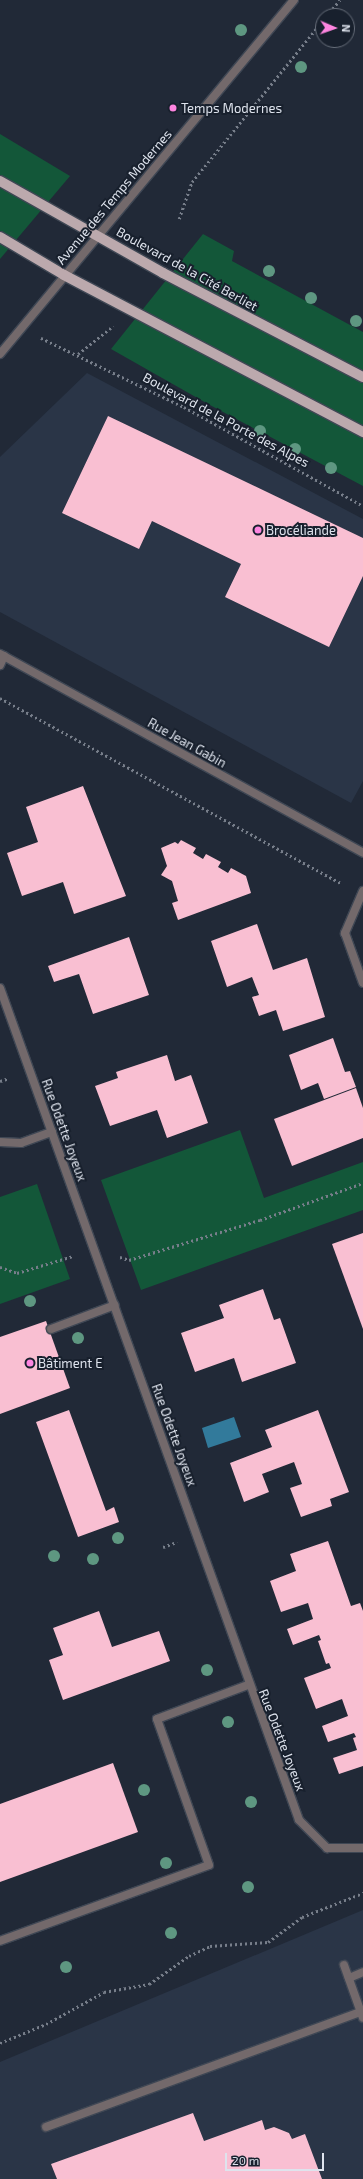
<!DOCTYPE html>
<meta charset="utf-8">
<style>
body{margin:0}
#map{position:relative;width:363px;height:2179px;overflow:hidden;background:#212937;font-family:"Exo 2",sans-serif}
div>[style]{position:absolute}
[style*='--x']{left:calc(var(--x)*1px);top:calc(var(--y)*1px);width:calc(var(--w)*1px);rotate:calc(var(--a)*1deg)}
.built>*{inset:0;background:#2a3547}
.green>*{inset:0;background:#135739}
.water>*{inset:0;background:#327a9b}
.building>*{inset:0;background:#f9bfd2}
.path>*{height:2.5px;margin-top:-1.25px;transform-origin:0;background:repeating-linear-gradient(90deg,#777e8a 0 2px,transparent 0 5px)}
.roads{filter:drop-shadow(1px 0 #3f4754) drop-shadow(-1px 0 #3f4754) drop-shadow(0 1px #3f4754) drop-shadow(0 -1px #3f4754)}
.service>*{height:8px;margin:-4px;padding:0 4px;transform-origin:4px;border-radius:4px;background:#73696b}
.minor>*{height:8px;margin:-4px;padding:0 4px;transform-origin:4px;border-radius:4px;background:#73696b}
.primary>*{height:10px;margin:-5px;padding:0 5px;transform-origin:5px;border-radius:5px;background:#bca9ad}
.trees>*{width:12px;height:12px;margin:-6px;border-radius:50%;background:#5e9781}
.dots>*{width:11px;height:11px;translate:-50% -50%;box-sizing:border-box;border:2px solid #18202d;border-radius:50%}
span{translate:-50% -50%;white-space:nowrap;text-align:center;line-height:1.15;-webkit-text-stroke:4px #18202d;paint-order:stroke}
.poi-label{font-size:13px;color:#dee3ed}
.left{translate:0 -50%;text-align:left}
.street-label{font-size:13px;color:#dee3ed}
.north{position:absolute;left:315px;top:8px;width:40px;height:40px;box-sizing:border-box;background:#18202d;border:1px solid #676e7a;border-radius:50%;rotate:92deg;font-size:11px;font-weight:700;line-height:16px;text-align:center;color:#dee3ed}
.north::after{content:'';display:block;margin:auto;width:14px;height:18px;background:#fe85e0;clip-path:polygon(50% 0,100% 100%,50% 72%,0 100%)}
.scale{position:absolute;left:225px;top:2153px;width:99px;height:18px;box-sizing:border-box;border:2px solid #dee3ed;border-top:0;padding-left:5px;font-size:12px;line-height:14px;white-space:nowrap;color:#dee3ed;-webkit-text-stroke:3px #18202d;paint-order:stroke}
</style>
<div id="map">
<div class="built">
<i style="clip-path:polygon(87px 373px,363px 519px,363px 781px,351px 803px,0 612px,0 457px)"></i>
<i style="clip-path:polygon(363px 1910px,363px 2179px,0 2179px,0 2062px)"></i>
</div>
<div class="green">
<i style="clip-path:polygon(0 134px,70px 176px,0 259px)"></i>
<i style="clip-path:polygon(203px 234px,234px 251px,232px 261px,363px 332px,363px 486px,208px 404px,111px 349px)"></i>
<i style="clip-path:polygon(240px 1130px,264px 1198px,363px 1162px,363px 1210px,141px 1290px,101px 1180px)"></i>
<i style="clip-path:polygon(37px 1184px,70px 1279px,0 1304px,0 1197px)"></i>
</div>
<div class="water">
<i style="clip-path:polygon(234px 1417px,241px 1437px,208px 1448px,202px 1428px)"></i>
</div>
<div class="building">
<i style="clip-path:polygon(108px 416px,363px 538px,363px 576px,329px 647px,225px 597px,241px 564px,152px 521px,139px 549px,62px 513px)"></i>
<i style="clip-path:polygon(83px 786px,126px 896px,74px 914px,63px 882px,22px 896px,7px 853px,38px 842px,26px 807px)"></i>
<i style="clip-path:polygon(181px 840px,196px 848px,193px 853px,203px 859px,206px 854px,221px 862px,218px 867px,228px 873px,231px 868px,246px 876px,251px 893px,178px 920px,172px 903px,178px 901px,172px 881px,161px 875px,167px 866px,161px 848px,175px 842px,178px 844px)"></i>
<i style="clip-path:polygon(257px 924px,273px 970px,307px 958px,325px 1017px,283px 1031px,276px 1010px,259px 1016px,252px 997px,259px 995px,252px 977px,227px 987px,211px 941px)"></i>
<i style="clip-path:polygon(129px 937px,149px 995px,93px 1014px,79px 974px,54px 982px,48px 966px)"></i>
<i style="clip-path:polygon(333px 1038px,345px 1072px,350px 1071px,356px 1087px,324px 1099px,318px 1083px,301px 1090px,289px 1055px)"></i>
<i style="clip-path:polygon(167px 1055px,175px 1081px,191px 1075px,208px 1123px,167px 1138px,157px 1110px,110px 1126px,95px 1086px,118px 1078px,116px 1072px)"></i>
<i style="clip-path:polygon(356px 1088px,363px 1108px,363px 1138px,292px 1166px,274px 1119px)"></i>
<i style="clip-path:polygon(363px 1233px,363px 1329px,332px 1244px)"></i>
<i style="clip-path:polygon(263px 1289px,274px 1320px,280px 1318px,296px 1363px,242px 1382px,234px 1358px,195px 1372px,181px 1333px,224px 1318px,219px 1305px)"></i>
<i style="clip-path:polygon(46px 1321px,70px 1388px,0 1414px,0 1337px)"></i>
<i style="clip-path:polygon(69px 1410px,106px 1511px,114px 1507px,119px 1522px,78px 1537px,36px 1422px)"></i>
<i style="clip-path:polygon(318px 1410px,349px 1492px,330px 1499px,332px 1506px,301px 1517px,290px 1488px,302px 1484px,294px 1462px,262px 1474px,269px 1492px,244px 1502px,230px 1463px,272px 1447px,265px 1430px)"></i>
<i style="clip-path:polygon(328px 1541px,351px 1606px,360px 1603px,363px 1611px,363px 1766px,339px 1774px,333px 1758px,357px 1750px,353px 1738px,356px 1737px,354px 1733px,328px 1742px,322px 1726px,348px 1716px,342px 1699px,316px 1709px,304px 1678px,331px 1668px,329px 1663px,326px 1664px,318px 1641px,321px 1640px,319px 1635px,293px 1645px,287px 1629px,313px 1619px,308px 1603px,281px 1612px,270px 1581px,296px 1571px,290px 1554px)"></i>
<i style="clip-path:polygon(99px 1611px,112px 1647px,159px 1631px,170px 1661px,63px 1700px,49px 1660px,63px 1655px,53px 1628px)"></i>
<i style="clip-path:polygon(113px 1763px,138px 1832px,0 1882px,0 1804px)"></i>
<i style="clip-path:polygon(193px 2113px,204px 2141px,262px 2120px,265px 2130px,274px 2127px,289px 2133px,292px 2139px,305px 2134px,322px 2179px,57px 2179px,51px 2164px)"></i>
</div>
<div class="path">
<i style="--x:326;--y:16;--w:21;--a:-49"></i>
<i style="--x:179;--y:219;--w:39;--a:-71"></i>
<i style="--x:192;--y:182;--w:208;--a:-51"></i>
<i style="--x:41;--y:338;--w:159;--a:25.8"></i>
<i style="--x:184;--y:407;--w:205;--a:28.9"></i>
<i style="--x:78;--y:354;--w:45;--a:-38.7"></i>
<i style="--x:0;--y:698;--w:389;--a:28.5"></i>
<i style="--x:0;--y:1081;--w:9;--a:-18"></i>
<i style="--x:120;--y:1257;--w:9;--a:18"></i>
<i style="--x:129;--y:1260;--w:137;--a:-17"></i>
<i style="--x:260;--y:1220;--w:109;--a:-19.8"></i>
<i style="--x:0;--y:1267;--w:18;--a:19"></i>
<i style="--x:17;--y:1273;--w:59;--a:-16.9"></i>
<i style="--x:163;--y:1547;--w:15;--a:-20"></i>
<i style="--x:0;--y:2043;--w:50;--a:-22.4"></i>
<i style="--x:46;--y:2024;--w:66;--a:-28.9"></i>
<i style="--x:104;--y:1992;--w:46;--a:-10.1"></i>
<i style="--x:149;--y:1984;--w:49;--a:-35"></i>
<i style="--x:189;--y:1956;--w:23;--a:-25"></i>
<i style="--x:210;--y:1946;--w:58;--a:-3.9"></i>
<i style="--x:268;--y:1942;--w:42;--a:-36.3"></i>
<i style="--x:302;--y:1917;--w:66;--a:-21.5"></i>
</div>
<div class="roads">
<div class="service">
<i style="--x:0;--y:1142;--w:21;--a:3"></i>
<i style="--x:21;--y:1143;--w:33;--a:-20"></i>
<i style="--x:51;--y:1329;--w:68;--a:-20.6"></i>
<i style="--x:0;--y:1941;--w:222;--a:-20"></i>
<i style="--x:209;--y:1865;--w:155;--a:-109.6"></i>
<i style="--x:157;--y:1719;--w:97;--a:-20.5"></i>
<i style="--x:349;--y:1978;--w:15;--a:-23"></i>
<i style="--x:46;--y:2127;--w:335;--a:-20.1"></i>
</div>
<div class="minor">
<i style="--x:0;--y:354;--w:460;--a:-50.3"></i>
<i style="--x:0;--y:654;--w:414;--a:28.7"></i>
<i style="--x:0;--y:665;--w:10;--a:-66"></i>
<i style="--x:363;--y:891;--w:46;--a:113.2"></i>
<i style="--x:345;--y:933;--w:53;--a:70.2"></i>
<i style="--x:0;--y:988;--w:884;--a:70.23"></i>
<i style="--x:299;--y:1820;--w:40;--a:45"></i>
<i style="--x:327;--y:1848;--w:36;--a:0"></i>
<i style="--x:344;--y:1965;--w:56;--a:70.3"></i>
</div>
<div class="primary">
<i style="--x:0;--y:181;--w:187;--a:29.4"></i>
<i style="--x:163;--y:273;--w:225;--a:27.5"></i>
<i style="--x:0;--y:237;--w:74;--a:30.7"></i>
<i style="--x:64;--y:275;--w:338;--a:27.7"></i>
</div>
</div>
<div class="trees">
<i style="left:241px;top:30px"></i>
<i style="left:301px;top:67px"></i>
<i style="left:269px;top:271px"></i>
<i style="left:311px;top:298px"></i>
<i style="left:356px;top:321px"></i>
<i style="left:260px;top:431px"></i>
<i style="left:295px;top:449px"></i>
<i style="left:331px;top:468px"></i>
<i style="left:30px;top:1301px"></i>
<i style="left:78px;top:1338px"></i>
<i style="left:118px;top:1538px"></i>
<i style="left:54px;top:1556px"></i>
<i style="left:93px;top:1559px"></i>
<i style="left:207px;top:1670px"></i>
<i style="left:228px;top:1722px"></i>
<i style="left:144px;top:1790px"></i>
<i style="left:251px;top:1802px"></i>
<i style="left:166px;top:1863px"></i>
<i style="left:248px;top:1887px"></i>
<i style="left:171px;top:1933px"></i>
<i style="left:66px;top:1967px"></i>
</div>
<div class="dots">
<i style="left:173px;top:108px;background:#fe85e0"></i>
<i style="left:258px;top:530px;background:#fe85e0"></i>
<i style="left:30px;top:1363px;background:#fe85e0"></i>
</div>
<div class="poi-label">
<span class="left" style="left:181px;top:108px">Temps Modernes</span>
<span class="left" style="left:266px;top:530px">Brocéliande</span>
<span class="left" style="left:38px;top:1363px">Bâtiment E</span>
</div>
<div class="street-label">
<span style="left:114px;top:197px;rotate:-50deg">Avenue des Temps Modernes</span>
<span style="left:187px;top:269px;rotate:29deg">Boulevard de la Cité Berliet</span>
<span style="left:226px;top:420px;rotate:28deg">Boulevard de la Porte des Alpes</span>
<span style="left:187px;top:743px;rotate:29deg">Rue Jean Gabin</span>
<span style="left:64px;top:1130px;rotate:70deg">Rue Odette Joyeux</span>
<span style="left:174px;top:1435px;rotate:70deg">Rue Odette Joyeux</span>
<span style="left:282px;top:1740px;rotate:69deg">Rue Odette Joyeux</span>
</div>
<div class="north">N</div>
<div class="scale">20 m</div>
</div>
